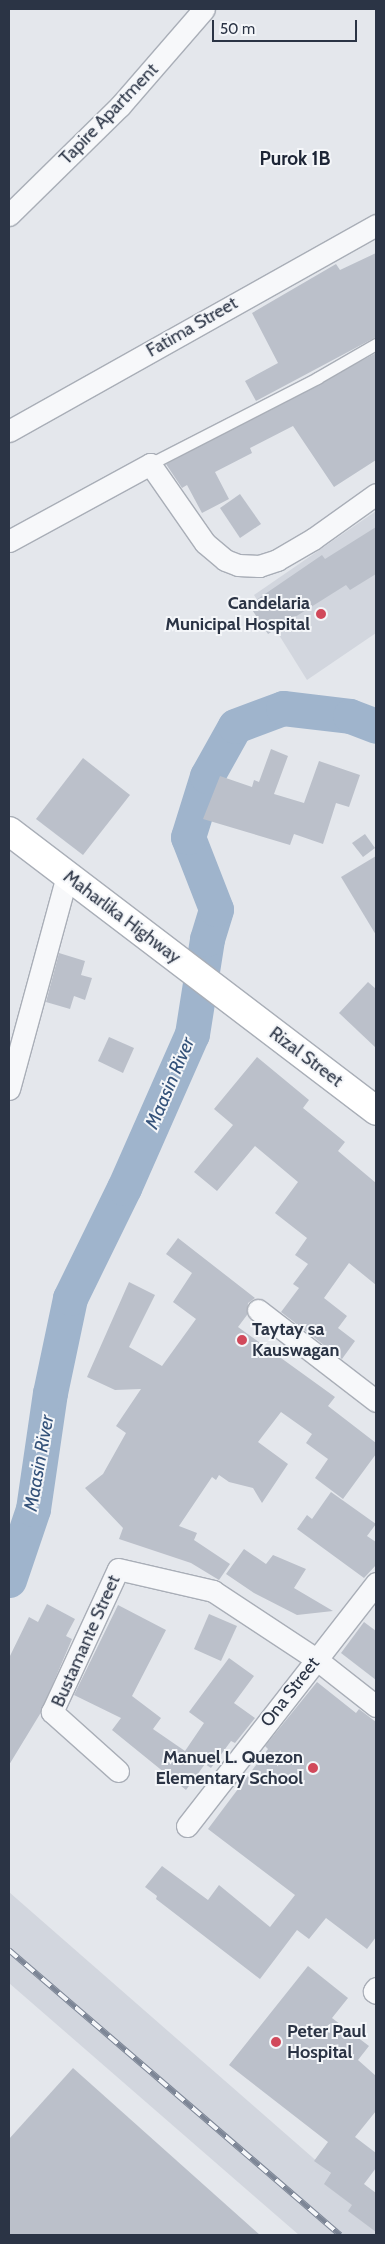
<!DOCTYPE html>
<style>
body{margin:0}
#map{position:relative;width:385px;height:2244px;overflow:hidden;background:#e4e7ec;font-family:Cabin,sans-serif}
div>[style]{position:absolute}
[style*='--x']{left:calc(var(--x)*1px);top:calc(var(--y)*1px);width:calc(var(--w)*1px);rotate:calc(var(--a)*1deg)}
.built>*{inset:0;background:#d2d6de}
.river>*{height:35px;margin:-17.5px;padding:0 17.5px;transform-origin:17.5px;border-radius:17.5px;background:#9fb4cc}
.building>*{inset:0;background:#bbc0ca}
.roads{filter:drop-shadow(1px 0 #a9aeb7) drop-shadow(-1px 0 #a9aeb7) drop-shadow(0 1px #a9aeb7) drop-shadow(0 -1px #a9aeb7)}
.service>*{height:11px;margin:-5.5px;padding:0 5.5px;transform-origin:5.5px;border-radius:5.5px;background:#f7f8fa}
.minor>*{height:21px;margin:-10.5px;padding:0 10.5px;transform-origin:10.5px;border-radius:10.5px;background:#f7f8fa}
.primary>*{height:28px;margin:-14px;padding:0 14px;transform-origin:14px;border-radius:14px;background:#fff}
.rail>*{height:5.5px;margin-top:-2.75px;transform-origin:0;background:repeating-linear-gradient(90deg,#f4f6f9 0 11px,#7d8696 0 22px);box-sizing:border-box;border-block:1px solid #7d8696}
.dots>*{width:14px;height:14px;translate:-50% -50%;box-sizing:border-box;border:2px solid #f4f6f9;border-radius:50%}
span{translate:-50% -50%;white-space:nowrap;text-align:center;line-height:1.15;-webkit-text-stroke:4px #f4f6f9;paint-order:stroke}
.street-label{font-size:18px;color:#2b3445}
.poi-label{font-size:18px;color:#2b3445;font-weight:700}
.right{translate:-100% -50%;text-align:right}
.left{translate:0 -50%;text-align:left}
.neighbourhood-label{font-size:19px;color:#1d2536;font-weight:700}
.water-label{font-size:19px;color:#34527a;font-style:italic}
.frame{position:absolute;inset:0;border:10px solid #2b3445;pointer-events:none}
.scale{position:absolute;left:212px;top:20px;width:145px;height:22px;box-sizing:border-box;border:2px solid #2b3445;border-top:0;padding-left:6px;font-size:15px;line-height:18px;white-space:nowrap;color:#2b3445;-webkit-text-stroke:4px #f4f6f9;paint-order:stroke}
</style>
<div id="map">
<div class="built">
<i style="clip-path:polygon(376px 511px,376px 633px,307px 680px,254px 595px)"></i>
<i style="clip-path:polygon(9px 1892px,376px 2213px,376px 2235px,299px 2235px,9px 1983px)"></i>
</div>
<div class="river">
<i style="--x:9;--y:1580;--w:75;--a:-71.3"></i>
<i style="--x:33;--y:1509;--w:117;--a:-81.7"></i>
<i style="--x:50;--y:1393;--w:97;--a:-78.1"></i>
<i style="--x:70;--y:1298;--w:123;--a:-63.9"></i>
<i style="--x:124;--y:1188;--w:168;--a:-66.2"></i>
<i style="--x:192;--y:1034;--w:96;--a:-81"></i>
<i style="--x:207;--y:939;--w:31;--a:-73"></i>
<i style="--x:216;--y:909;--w:77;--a:-111.3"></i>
<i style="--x:188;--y:837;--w:64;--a:-72.7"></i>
<i style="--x:207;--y:776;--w:57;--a:-60.8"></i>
<i style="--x:235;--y:726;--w:51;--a:-20.6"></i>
<i style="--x:283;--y:708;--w:67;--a:6.8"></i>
<i style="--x:350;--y:716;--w:28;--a:21"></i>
</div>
<div class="building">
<i style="clip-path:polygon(376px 253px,376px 337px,256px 401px,245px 381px,278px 363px,252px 313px,336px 264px,340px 270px)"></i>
<i style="clip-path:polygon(376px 353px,376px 460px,334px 487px,293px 426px,250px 448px,252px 453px,215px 472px,229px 499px,202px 513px,187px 485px,182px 488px,166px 464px)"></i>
<i style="clip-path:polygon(240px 494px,261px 524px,240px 538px,220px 508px)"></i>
<i style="clip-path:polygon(376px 527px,376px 574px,350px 590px,346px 585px,268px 634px,249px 605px,322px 555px,325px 559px)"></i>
<i style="clip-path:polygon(271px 749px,288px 756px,274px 794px,304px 803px,319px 761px,360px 775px,349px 807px,336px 803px,323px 844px,294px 834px,290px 845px,203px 819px,220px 776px,252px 787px,254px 780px,259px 782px)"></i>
<i style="clip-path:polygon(83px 758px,130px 795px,83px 855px,36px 819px)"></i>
<i style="clip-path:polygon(365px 834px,375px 848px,363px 857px,352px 843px)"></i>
<i style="clip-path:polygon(376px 856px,376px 935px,341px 877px)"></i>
<i style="clip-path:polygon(59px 953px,85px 961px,81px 975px,92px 978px,85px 1000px,74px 996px,70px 1009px,46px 1002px)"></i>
<i style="clip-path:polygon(368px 982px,376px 989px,376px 1048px,339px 1013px)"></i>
<i style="clip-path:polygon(109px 1037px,134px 1048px,123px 1073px,98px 1061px)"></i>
<i style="clip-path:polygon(257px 1057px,309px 1100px,303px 1108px,345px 1142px,338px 1151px,376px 1183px,376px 1285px,349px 1263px,324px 1298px,347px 1316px,338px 1328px,355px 1341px,342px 1359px,281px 1312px,299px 1288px,293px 1284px,308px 1264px,295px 1255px,307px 1238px,275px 1213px,298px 1182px,255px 1146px,217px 1191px,194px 1172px,233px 1125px,214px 1109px)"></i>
<i style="clip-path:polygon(178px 1238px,255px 1298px,248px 1303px,247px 1315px,238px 1327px,335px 1397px,328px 1406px,376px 1443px,376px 1454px,343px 1499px,315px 1478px,328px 1459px,306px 1443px,312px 1434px,281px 1412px,258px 1442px,288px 1464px,262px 1503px,253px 1488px,229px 1482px,219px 1475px,216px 1480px,212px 1477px,179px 1526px,197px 1533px,194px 1540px,230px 1564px,219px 1580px,191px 1563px,119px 1539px,123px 1528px,85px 1488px,103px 1474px,126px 1433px,116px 1426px,141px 1389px,115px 1390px,87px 1377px,129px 1282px,155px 1295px,129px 1347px,162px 1366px,196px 1319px,173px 1302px,192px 1273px,166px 1254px)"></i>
<i style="clip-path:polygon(331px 1492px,376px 1524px,367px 1536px,376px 1542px,376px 1565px,364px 1578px,297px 1529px,307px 1515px,312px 1519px)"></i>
<i style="clip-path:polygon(244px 1549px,266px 1564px,273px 1555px,306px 1569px,294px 1588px,333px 1611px,297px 1615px,254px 1593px,226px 1574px)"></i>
<i style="clip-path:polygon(47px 1604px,75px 1619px,66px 1636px,72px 1639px,40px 1714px,9px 1765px,9px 1658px,29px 1617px,38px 1622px)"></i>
<i style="clip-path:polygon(118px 1605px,166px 1630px,132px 1696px,161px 1718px,153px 1729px,185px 1751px,204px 1723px,189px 1712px,229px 1658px,254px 1676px,234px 1703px,255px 1718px,235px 1743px,231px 1741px,211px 1768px,205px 1764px,186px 1790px,112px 1730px,121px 1718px,74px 1695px)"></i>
<i style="clip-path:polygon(209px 1614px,237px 1626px,221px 1661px,194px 1649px)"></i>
<i style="clip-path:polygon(364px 1622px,376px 1631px,376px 1680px,341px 1653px)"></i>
<i style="clip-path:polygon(317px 1682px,356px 1713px,359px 1709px,376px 1722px,376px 1937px,367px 1949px,326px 1918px,309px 1939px,297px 1930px,260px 1979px,156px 1899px,157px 1896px,145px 1887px,162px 1866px,208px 1900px,219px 1885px,270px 1927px,295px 1895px,208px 1829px,268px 1749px,265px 1746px)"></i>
<i style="clip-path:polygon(308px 1966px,348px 1998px,332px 2018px,369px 2046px,358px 2060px,376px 2076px,376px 2111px,355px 2137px,376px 2153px,376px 2168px,364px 2184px,376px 2193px,376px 2232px,348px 2211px,352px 2205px,324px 2184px,331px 2173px,314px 2161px,328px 2142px,229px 2065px)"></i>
<i style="clip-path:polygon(73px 2068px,260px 2235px,9px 2235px,9px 2139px)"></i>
</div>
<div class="roads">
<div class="service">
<i style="--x:150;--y:464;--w:188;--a:-27.2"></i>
<i style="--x:317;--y:378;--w:68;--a:-30"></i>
</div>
<div class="minor">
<i style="--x:9;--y:215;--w:156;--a:-44.5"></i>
<i style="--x:120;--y:106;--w:128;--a:-49.1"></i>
<i style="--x:9;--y:431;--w:421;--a:-29.3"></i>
<i style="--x:9;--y:541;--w:161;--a:-28.6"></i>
<i style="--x:150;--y:464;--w:96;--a:55.2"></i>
<i style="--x:205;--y:543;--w:26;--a:40"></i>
<i style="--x:225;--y:560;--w:14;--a:21"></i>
<i style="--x:238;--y:565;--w:21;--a:3"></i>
<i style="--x:259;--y:566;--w:19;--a:-18"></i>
<i style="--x:277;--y:560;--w:42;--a:-30.3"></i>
<i style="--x:313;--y:539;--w:77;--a:-35.5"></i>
<i style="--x:9;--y:1089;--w:221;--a:-74.8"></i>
<i style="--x:258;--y:1310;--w:149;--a:37.6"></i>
<i style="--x:118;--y:1771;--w:89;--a:-138.2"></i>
<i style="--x:52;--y:1712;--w:157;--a:-65.2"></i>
<i style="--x:118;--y:1569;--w:98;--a:13"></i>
<i style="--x:213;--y:1591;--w:123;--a:33.4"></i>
<i style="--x:316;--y:1659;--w:76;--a:38.1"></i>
<i style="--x:187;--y:1826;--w:308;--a:-52.1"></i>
<i style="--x:376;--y:1988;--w:4;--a:124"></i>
<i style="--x:374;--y:1991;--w:3;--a:45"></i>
</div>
<div class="primary">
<i style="--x:9;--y:831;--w:462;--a:37.3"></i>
</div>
</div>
<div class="rail">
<i style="--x:9;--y:1950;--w:437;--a:40.7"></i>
</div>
<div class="dots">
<i style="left:321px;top:614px;background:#d1495b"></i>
<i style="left:242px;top:1340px;background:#d1495b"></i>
<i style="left:313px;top:1768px;background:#d1495b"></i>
<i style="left:276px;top:2042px;background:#d1495b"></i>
</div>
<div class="street-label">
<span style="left:109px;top:114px;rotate:-46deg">Tapire Apartment</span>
<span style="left:192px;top:327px;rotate:-30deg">Fatima Street</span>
<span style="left:122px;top:917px;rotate:37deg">Maharlika Highway</span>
<span style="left:306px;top:1057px;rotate:37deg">Rizal Street</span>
<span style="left:86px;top:1641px;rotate:-66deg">Bustamante Street</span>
<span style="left:290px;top:1692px;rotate:-52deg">Ona Street</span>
</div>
<div class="poi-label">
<span class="right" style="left:310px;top:614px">Candelaria<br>Municipal Hospital</span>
<span class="left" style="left:252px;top:1340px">Taytay sa<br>Kauswagan</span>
<span class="right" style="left:303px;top:1768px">Manuel L. Quezon<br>Elementary School</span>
<span class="left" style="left:287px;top:2042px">Peter Paul<br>Hospital</span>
</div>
<div class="neighbourhood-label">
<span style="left:295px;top:159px">Purok 1B</span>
</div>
<div class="water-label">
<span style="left:170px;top:1083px;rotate:-67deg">Maasin River</span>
<span style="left:39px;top:1463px;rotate:-80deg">Maasin River</span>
</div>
<div class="frame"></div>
<div class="scale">50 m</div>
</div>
